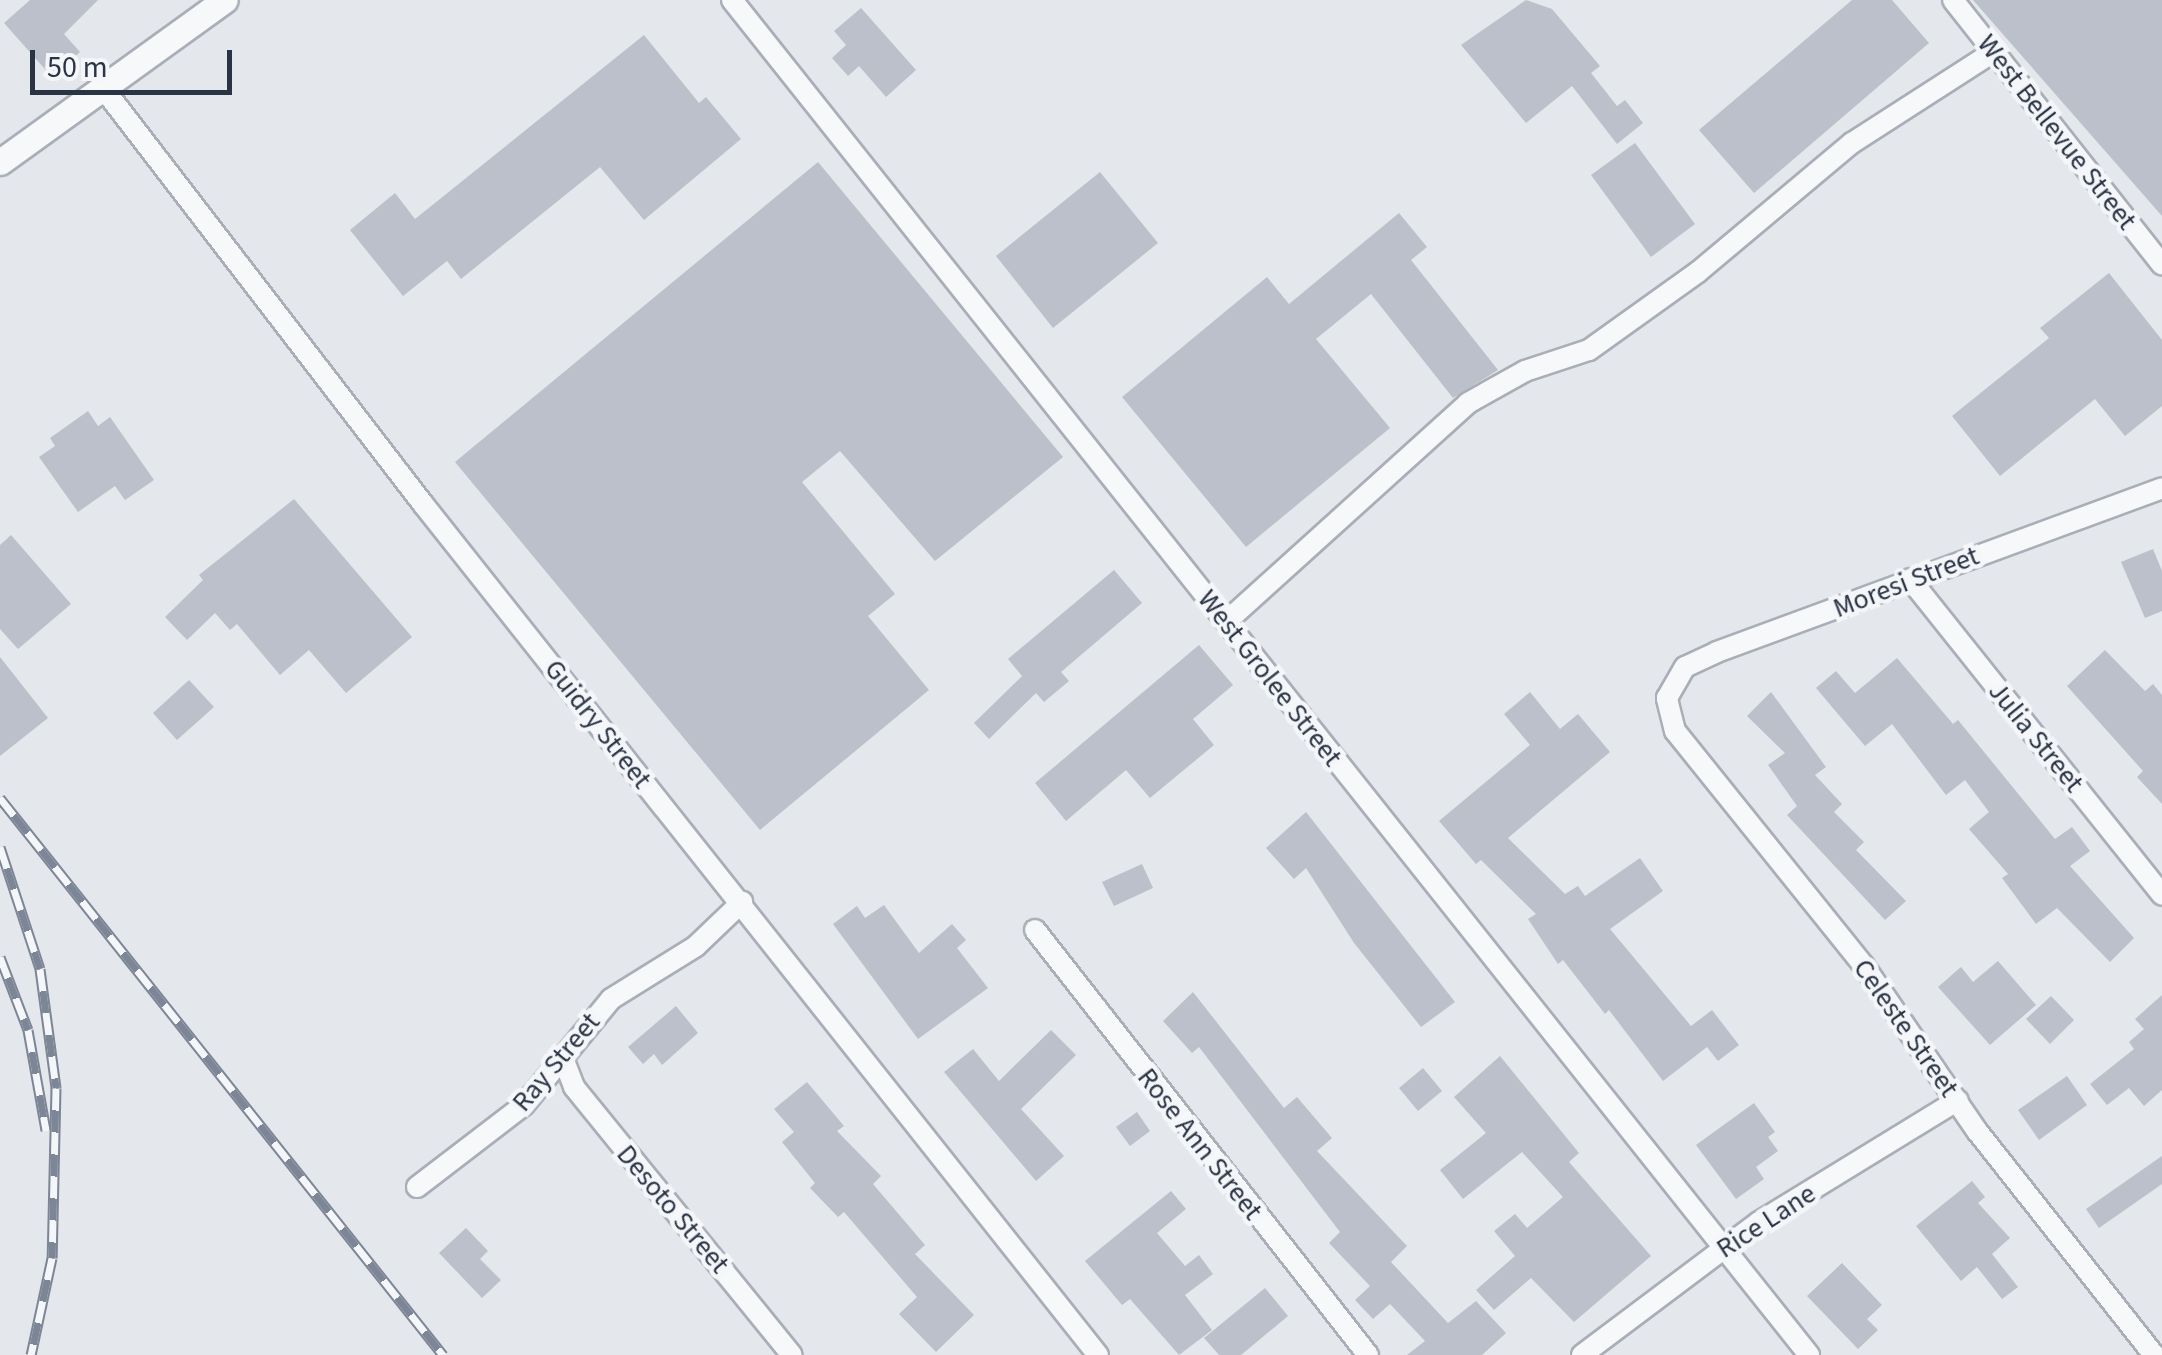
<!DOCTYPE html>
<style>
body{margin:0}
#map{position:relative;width:2162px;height:1355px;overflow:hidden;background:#e4e7ec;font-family:"Source Sans 3",sans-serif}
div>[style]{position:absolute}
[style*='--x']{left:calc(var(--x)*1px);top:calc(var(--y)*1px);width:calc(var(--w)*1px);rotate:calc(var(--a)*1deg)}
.building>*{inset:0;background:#bbc0ca}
.roads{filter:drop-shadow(2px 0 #a9aeb7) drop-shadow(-2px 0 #a9aeb7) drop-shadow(0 2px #a9aeb7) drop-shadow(0 -2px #a9aeb7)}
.minor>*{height:20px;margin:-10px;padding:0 10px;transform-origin:10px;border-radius:10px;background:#f7f8fa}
.tertiary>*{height:25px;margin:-12.5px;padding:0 12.5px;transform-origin:12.5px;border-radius:12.5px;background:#f7f8fa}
.rail>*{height:11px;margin-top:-5.5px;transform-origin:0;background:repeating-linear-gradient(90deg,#f4f6f9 0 22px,#7d8696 0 44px);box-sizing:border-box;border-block:2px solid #7d8696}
span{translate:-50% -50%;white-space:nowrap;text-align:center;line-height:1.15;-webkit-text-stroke:9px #f4f6f9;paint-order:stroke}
.street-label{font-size:28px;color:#2b3445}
.scale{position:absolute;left:30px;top:50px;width:202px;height:45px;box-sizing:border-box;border:5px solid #2b3445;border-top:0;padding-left:12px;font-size:30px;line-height:35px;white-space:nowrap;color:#2b3445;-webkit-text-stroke:8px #f4f6f9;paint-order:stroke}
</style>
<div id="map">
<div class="building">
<i style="clip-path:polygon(30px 0,98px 0,64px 34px,80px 52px,52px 77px,4px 23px)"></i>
<i style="clip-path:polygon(1526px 0,1552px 9px,1600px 66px,1591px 73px,1617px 106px,1625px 100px,1643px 123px,1617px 144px,1572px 86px,1526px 123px,1461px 45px)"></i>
<i style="clip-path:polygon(1852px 0,1892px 0,1929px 43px,1754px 193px,1699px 130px)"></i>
<i style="clip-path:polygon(1973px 0,2162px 0,2162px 216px)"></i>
<i style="clip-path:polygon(861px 8px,916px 70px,886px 97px,859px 66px,848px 76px,832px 58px,846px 45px,834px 31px)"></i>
<i style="clip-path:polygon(644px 35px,699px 103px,706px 97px,741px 139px,644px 220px,600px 167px,461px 279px,447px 261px,403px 296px,350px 230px,395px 193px,415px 219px)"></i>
<i style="clip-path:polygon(1635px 143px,1695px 224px,1651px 257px,1591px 175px)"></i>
<i style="clip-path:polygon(818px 162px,1063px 457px,935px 561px,840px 451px,802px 482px,895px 594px,868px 616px,929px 690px,760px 830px,455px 462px)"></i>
<i style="clip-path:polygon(1100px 172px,1158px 243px,1053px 328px,996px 256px)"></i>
<i style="clip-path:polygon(1399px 213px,1427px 247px,1411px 260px,1498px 370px,1453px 398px,1371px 294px,1316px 339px,1390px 428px,1246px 547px,1122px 397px,1267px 277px,1289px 304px)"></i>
<i style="clip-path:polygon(2109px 273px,2162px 340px,2162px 406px,2125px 436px,2095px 399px,2000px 476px,1952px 416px,2049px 338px,2040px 328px)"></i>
<i style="clip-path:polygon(88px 411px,98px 426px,110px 417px,154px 480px,125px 500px,115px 486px,78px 512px,39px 457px,55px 446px,50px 438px)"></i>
<i style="clip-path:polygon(294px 499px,412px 637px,346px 693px,309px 650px,280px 675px,237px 624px,230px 630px,215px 613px,187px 640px,165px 617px,203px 580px,199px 575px)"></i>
<i style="clip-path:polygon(11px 535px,71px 604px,18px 649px,0 629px,0 545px)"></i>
<i style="clip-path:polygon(2153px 549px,2162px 571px,2162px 611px,2145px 618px,2121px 562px)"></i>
<i style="clip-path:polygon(1114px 570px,1142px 603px,1061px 672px,1069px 681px,1044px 702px,1036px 693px,989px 739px,974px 723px,1022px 676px,1008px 659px)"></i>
<i style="clip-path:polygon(1199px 645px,1233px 685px,1193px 719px,1214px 745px,1150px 798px,1126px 770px,1066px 821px,1035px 783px)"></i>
<i style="clip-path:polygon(2105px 650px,2145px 691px,2153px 684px,2162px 695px,2162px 804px,2137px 777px,2143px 771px,2067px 686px)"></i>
<i style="clip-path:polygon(0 657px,48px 718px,0 756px)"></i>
<i style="clip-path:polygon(1897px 658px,1953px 724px,1958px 720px,2055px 839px,2072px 827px,2090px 851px,2070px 866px,2134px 938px,2110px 962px,2057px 908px,2036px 924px,2002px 878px,2008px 874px,1969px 829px,1989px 812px,1965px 780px,1946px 795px,1892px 724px,1865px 746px,1816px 688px,1836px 671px,1855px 693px)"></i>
<i style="clip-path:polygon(189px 680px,214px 707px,177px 740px,153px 713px)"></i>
<i style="clip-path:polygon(1530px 692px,1560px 729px,1578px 714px,1610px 752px,1508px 838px,1565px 894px,1578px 886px,1585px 896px,1640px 858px,1663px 891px,1610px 929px,1691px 1026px,1712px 1010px,1739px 1045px,1718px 1061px,1707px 1047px,1663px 1081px,1609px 1010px,1605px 1014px,1563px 960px,1558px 964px,1528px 919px,1536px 914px,1481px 860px,1476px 864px,1439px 821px,1530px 745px,1504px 714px)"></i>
<i style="clip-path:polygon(1771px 692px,1826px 767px,1815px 775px,1842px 804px,1834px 812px,1864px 842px,1856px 850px,1906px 901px,1885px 920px,1787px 815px,1797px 806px,1768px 765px,1785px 753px,1747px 716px)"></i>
<i style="clip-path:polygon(1306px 812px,1455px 1002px,1421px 1027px,1354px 943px,1306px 868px,1294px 879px,1266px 848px)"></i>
<i style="clip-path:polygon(1142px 864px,1153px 888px,1114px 906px,1102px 882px)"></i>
<i style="clip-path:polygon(884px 905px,919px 953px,952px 924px,966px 940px,957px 948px,988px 988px,918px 1039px,833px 924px,857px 906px,865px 918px)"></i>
<i style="clip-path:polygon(1998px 961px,2036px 1005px,1990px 1045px,1938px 987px,1961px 967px,1973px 982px)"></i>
<i style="clip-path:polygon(1193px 992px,1284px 1108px,1297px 1097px,1332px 1138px,1317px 1151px,1407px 1246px,1391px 1262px,1448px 1323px,1476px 1301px,1506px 1333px,1482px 1355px,1407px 1355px,1425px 1341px,1390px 1304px,1373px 1319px,1355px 1300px,1370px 1286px,1329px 1243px,1340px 1232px,1199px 1047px,1192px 1053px,1163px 1021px)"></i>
<i style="clip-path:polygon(2162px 995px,2162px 1090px,2144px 1106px,2129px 1088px,2107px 1105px,2090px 1084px,2134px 1049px,2129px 1042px,2144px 1029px,2135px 1019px)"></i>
<i style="clip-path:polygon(2051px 996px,2074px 1020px,2050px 1044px,2026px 1019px)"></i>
<i style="clip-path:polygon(676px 1006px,698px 1033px,662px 1065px,654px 1054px,643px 1064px,628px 1047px)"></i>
<i style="clip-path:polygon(1051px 1030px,1076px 1055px,1021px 1109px,1064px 1156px,1036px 1181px,944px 1072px,973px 1049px,999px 1081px)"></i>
<i style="clip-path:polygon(1500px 1056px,1579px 1153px,1569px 1162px,1651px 1256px,1574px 1322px,1531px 1278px,1494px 1310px,1476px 1290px,1515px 1256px,1494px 1231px,1515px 1214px,1527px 1228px,1563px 1197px,1522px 1152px,1463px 1199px,1440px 1170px,1486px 1133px,1454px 1097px)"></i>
<i style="clip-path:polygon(1423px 1068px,1442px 1091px,1418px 1111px,1399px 1088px)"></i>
<i style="clip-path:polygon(2067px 1076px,2087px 1105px,2039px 1140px,2018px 1110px)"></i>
<i style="clip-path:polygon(807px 1082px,844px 1126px,837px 1131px,881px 1176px,873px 1184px,925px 1245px,915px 1254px,974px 1315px,936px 1352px,899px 1314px,917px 1297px,844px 1212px,838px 1217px,810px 1188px,815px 1183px,782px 1142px,794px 1132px,774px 1109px)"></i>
<i style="clip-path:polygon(1754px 1103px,1775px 1132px,1768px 1137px,1778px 1151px,1756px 1167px,1764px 1179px,1736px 1199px,1696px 1145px)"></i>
<i style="clip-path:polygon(1137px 1112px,1150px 1131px,1130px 1146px,1116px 1127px)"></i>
<i style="clip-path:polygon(2162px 1156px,2162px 1184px,2099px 1228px,2086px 1209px)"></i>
<i style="clip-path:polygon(1972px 1181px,1985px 1197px,1978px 1203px,2010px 1238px,1992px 1254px,2018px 1287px,2002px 1299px,1977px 1267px,1961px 1281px,1916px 1226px)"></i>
<i style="clip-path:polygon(1171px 1191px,1186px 1209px,1157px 1233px,1185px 1266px,1199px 1255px,1213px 1274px,1185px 1295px,1212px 1330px,1179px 1355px,1130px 1299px,1122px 1305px,1085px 1261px)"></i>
<i style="clip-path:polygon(466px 1228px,488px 1251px,480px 1259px,501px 1280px,482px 1298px,439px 1253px)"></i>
<i style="clip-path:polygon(1842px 1263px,1882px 1305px,1867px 1319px,1878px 1330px,1858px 1349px,1807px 1296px)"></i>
<i style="clip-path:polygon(1265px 1288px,1288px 1316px,1241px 1355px,1219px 1355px,1204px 1338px)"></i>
</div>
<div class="roads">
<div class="minor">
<i style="--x:732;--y:0;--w:1731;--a:51.52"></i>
<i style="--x:1953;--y:0;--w:337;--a:51.7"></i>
<i style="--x:103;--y:88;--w:525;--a:52.43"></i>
<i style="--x:423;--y:504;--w:1086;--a:51.58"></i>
<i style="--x:1910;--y:579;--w:404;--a:51.4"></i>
<i style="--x:1227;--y:621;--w:325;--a:-42.1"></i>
<i style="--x:1468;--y:403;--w:65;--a:-29.3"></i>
<i style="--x:1525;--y:371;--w:67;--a:-18.2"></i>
<i style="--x:1589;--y:350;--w:134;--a:-35.6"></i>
<i style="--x:1698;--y:272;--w:201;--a:-40"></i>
<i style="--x:1852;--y:143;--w:168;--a:-32.8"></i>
<i style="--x:1035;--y:930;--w:540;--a:51.92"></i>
<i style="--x:563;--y:1058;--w:31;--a:69"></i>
<i style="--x:574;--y:1087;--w:345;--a:50.9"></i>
<i style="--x:417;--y:1187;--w:135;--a:-37.5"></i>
<i style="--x:524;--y:1105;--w:137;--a:-50.6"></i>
<i style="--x:611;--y:999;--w:100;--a:-31.9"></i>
<i style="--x:696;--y:946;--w:64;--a:-43.7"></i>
<i style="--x:1582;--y:1355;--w:221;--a:-36.9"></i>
<i style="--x:1759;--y:1222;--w:233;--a:-31.5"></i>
<i style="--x:2154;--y:1355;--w:285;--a:-128.3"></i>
<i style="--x:1977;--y:1131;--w:200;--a:-124.4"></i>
<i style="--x:1864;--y:966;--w:302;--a:-128.8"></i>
<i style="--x:1675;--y:731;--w:34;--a:-104"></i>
<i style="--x:1667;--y:698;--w:36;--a:-60"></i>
<i style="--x:1685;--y:667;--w:35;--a:-25"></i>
<i style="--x:1717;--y:652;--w:474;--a:-20.2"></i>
</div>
<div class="tertiary">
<i style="--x:0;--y:162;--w:277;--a:-35.8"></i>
</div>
</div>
<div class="rail">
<i style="--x:0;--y:798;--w:712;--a:51.5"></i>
<i style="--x:0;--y:847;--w:128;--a:71.8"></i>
<i style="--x:40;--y:969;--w:120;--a:82.3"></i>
<i style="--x:56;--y:1088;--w:170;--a:91.3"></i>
<i style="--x:52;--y:1258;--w:99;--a:102.2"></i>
<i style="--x:0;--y:957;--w:78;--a:69"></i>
<i style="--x:28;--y:1030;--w:102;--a:79.8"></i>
</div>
<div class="street-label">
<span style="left:2057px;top:132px;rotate:52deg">West Bellevue Street</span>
<span style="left:1906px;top:582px;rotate:-21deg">Moresi Street</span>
<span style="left:1270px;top:678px;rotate:52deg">West Grolee Street</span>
<span style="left:598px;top:724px;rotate:52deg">Guidry Street</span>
<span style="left:2036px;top:737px;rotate:51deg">Julia Street</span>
<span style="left:1906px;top:1028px;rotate:55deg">Celeste Street</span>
<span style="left:556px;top:1062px;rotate:-50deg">Ray Street</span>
<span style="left:1200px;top:1144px;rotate:52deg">Rose Ann Street</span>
<span style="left:673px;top:1209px;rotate:50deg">Desoto Street</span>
<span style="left:1766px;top:1221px;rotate:-33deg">Rice Lane</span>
</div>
<div class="scale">50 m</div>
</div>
